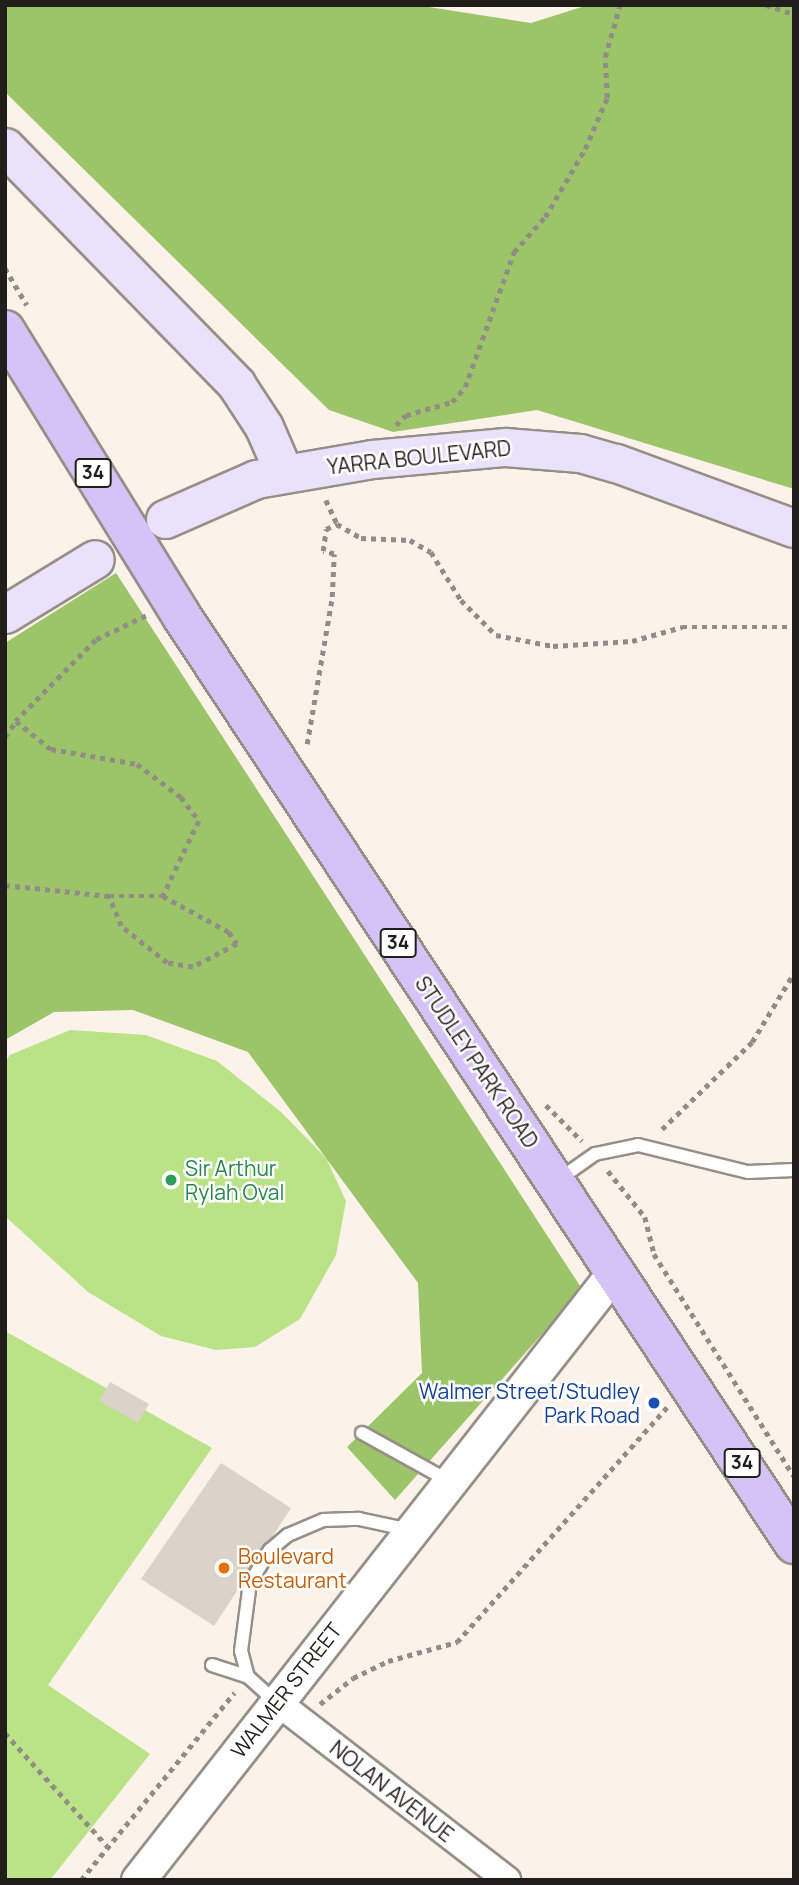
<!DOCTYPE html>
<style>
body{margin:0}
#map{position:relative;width:799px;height:1885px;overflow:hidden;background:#fbf2ea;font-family:Manrope,sans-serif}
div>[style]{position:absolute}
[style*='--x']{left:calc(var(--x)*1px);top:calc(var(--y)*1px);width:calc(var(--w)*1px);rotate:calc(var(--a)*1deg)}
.green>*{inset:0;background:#b9e386}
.forest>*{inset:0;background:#9cc469}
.building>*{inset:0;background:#dbd2ca}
.path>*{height:4.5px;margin-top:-2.25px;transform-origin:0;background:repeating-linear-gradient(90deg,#928c87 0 5px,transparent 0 10px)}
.roads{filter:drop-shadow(2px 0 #978f87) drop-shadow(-2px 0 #978f87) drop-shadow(0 2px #978f87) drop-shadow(0 -2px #978f87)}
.service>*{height:12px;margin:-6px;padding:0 6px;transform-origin:6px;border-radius:6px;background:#fff}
.minor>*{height:26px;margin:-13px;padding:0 13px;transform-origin:13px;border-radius:13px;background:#fff}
.tertiary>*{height:33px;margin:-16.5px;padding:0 16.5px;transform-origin:16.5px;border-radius:16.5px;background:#fff}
.secondary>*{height:37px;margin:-18.5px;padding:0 18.5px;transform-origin:18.5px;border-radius:18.5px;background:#eae1fa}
.primary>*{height:38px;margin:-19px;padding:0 19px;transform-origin:19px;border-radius:19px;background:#d5c2f6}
.dots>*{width:19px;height:19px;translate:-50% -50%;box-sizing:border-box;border:4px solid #fff;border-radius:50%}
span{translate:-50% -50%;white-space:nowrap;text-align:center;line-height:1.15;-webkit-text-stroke:5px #fff;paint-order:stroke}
.shield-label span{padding:2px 5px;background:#fff;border:2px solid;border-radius:5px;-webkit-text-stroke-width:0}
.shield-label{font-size:19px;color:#201d1a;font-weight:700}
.street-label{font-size:21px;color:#201d1a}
.leisure-label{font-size:21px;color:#27864d}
.left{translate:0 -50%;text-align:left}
.transit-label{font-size:21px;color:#164399}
.right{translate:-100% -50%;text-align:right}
.food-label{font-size:21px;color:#c56008}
.frame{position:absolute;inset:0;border:7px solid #201d1a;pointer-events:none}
</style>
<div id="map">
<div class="green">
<i style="clip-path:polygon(70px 1030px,146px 1035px,217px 1061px,281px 1112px,326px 1158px,346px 1201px,336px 1255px,300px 1319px,255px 1347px,216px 1350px,161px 1336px,88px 1292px,7px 1218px,5px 1062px,10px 1055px)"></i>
<i style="clip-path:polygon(5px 1331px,212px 1448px,48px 1685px,150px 1754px,50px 1880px,5px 1880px)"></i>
</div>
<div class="forest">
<i style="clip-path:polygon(5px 5px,416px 5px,531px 23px,588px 5px,794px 5px,794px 489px,537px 410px,393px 432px,329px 410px,5px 92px)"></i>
<i style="clip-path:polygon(116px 573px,582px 1289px,395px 1500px,347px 1447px,422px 1373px,418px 1283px,248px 1052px,133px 1010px,54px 1012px,5px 1040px,5px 643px)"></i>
</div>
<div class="building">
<i style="clip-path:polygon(110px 1382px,149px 1404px,138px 1423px,99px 1401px)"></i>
<i style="clip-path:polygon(221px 1463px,291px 1508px,214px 1626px,141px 1579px)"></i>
</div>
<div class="path">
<i style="--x:766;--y:5;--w:29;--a:18"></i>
<i style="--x:5;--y:268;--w:43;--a:59.3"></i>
<i style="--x:396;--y:425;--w:14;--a:-45"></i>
<i style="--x:406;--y:415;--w:48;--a:-15.8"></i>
<i style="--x:452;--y:402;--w:20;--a:-49"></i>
<i style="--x:465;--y:387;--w:144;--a:-70.1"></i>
<i style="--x:514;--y:252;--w:47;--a:-48.5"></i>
<i style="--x:545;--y:217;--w:79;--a:-59.5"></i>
<i style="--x:585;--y:149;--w:56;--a:-66.7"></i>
<i style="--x:607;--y:98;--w:41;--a:-92.8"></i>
<i style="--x:605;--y:57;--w:54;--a:-73.9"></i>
<i style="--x:326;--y:500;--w:26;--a:65"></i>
<i style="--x:146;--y:616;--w:55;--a:154.4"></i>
<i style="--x:96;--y:640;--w:114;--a:134.6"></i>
<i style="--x:16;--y:721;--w:45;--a:38.7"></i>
<i style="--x:51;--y:749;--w:87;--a:9.9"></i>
<i style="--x:137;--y:764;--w:55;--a:36.9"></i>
<i style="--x:181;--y:797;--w:30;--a:53"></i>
<i style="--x:199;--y:821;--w:83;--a:115.6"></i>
<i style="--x:5;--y:737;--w:19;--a:-55"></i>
<i style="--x:307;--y:744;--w:149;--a:-80.3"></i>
<i style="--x:332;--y:597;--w:43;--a:-87.3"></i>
<i style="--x:334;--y:554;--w:11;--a:-165"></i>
<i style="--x:323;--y:551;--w:22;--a:-82"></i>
<i style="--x:326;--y:529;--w:12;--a:-24"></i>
<i style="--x:337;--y:524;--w:28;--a:30"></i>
<i style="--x:361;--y:538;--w:49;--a:2.3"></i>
<i style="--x:410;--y:540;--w:24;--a:30"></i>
<i style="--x:431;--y:552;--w:57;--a:58"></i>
<i style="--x:461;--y:600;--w:49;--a:45"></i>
<i style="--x:496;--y:635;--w:58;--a:10.9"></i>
<i style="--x:553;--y:646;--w:79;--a:-3.6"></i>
<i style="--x:632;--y:641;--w:52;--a:-15.6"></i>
<i style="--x:682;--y:627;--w:112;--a:0"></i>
<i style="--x:5;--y:885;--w:105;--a:6"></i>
<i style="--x:109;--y:896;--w:54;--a:0"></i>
<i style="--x:163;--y:896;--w:75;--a:28.6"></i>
<i style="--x:229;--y:932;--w:14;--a:56"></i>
<i style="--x:237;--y:944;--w:50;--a:152.4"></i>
<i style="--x:193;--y:967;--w:26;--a:-171"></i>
<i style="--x:167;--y:963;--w:59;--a:-141.2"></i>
<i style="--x:121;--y:926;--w:32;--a:-112"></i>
<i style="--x:546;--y:1105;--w:51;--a:45"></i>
<i style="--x:662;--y:1129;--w:125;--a:-44"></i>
<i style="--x:752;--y:1042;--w:81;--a:-58.7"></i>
<i style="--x:608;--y:1171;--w:59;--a:51.2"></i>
<i style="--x:645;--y:1217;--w:38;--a:76"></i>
<i style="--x:654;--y:1254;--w:262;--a:57.8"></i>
<i style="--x:320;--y:1704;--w:42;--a:-38.2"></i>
<i style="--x:353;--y:1678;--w:39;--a:-26"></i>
<i style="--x:388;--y:1661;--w:72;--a:-15.4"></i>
<i style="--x:457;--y:1642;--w:315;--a:-48.2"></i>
<i style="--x:5;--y:1733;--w:152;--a:47.9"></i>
<i style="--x:81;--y:1880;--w:242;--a:-50.7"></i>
</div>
<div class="roads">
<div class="service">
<i style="--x:558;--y:1180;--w:45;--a:-35.1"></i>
<i style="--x:595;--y:1154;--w:44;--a:-11.8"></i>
<i style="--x:638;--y:1145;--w:113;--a:13.8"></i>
<i style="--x:748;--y:1172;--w:46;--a:-2.5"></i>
<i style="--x:362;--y:1433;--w:99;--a:28.9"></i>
<i style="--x:212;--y:1665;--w:38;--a:18"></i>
<i style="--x:276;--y:1702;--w:38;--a:-138"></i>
<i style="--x:248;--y:1677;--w:27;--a:-105"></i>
<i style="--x:241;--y:1651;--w:69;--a:-82.5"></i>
<i style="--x:250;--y:1583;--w:39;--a:-59"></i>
<i style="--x:270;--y:1550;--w:23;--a:-40"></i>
<i style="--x:288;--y:1535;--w:39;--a:-23"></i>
<i style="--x:324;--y:1520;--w:35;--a:-2"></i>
<i style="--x:359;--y:1519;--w:52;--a:12.2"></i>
</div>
<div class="minor">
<i style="--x:277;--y:1702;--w:291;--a:37.7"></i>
</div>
<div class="tertiary">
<i style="--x:138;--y:1880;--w:775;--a:-51.92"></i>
</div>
<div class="secondary">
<i style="--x:5;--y:147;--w:331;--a:45.7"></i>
<i style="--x:236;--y:384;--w:51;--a:56.9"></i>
<i style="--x:264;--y:427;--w:50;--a:66.5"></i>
<i style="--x:165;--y:519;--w:99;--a:-23.7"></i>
<i style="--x:256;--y:479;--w:118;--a:-9.8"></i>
<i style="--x:372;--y:459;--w:134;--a:-5.2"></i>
<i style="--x:505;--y:447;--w:75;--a:4.6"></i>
<i style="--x:580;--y:453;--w:37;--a:16"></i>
<i style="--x:616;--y:463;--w:189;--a:20.1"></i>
<i style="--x:5;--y:614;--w:105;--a:-31.4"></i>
</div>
<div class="primary">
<i style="--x:5;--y:330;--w:335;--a:58.3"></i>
<i style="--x:181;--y:615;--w:1113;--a:56.58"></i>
</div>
</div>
<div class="dots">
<i style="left:171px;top:1180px;background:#2e9e5b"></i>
<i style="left:654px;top:1403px;background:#1a4fb4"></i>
<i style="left:224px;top:1568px;background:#e8710a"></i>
</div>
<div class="shield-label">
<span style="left:93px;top:473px">34</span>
<span style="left:398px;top:943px">34</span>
<span style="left:742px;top:1463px">34</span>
</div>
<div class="street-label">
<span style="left:419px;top:457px;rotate:-6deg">YARRA BOULEVARD</span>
<span style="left:477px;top:1062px;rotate:56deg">STUDLEY PARK ROAD</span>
<span style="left:286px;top:1690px;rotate:-52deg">WALMER STREET</span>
<span style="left:392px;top:1791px;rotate:38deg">NOLAN AVENUE</span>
</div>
<div class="leisure-label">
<span class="left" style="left:185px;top:1180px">Sir Arthur<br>Rylah Oval</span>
</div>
<div class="transit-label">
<span class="right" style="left:640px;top:1403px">Walmer Street/Studley<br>Park Road</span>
</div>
<div class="food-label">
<span class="left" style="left:238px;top:1568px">Boulevard<br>Restaurant</span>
</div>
<div class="frame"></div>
</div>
